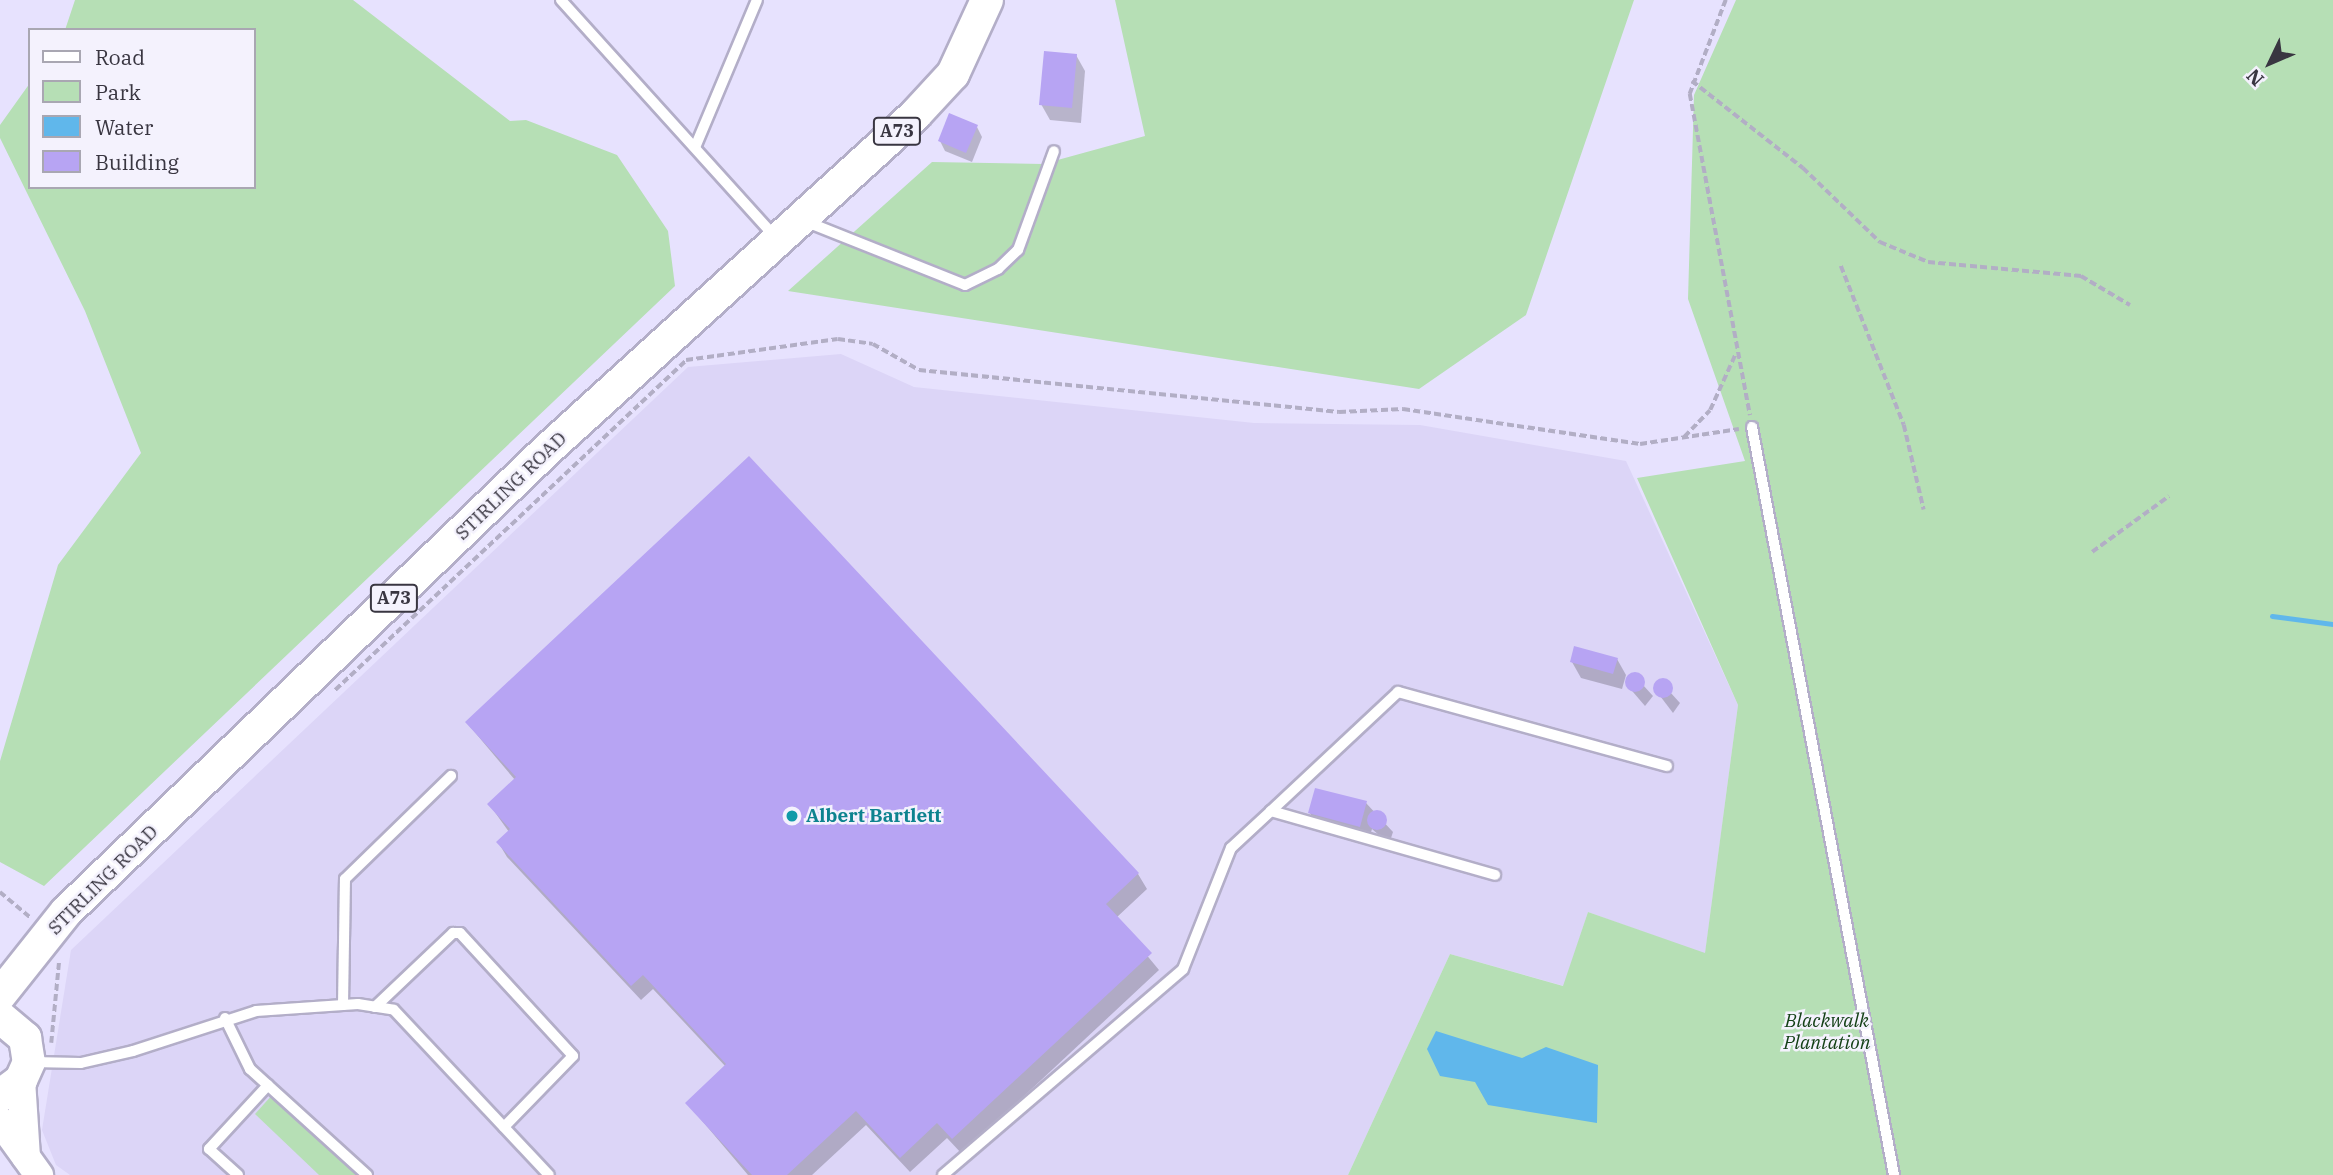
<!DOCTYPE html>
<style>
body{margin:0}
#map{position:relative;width:2333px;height:1175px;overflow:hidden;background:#e7e2fe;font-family:"IBM Plex Serif",serif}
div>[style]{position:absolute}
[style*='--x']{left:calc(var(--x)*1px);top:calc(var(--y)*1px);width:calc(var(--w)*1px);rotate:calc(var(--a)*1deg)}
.built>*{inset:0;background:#dcd5f7}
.green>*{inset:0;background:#b6dfb5}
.water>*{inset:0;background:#60b7eb}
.shadow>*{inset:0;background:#0003}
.stream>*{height:5px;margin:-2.5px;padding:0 2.5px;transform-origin:2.5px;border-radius:2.5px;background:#60b7eb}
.building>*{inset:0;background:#b7a4f3}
.round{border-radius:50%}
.path>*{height:3.5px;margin-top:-1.75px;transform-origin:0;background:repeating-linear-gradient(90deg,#b2aec5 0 7px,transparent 0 10.5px)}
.roads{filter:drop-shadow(2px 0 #b3aec8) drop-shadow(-2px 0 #b3aec8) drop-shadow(0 2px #b3aec8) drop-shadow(0 -2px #b3aec8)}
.lane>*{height:10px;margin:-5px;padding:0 5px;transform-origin:5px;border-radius:5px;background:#fff}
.secondary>*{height:28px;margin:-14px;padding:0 14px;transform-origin:14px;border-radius:14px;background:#fff}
.primary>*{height:32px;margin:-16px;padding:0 16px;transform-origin:16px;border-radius:16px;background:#fff}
.dots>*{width:19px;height:19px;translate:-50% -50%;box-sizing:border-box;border:4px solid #f4f2fd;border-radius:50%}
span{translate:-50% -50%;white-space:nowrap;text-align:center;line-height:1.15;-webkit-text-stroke:5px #f4f2fd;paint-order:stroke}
.shield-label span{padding:2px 5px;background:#f4f2fd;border:2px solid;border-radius:5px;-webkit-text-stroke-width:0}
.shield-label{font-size:18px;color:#393641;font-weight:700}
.street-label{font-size:19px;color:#393641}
.culture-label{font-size:19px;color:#0d838f;font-weight:700}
.left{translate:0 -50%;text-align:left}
.park-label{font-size:19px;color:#144117;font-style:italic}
.legend{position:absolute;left:28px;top:28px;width:228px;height:161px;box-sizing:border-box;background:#f4f2fd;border:2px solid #a9a7b2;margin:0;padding:9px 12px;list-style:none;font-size:21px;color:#393641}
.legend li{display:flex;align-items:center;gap:14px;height:35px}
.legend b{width:35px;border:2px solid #a9a7b2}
.north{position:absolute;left:2235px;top:28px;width:70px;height:70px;-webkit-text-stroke:5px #f4f2fd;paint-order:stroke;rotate:226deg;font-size:19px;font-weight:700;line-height:28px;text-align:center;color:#393641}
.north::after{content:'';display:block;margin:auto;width:24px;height:32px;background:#393641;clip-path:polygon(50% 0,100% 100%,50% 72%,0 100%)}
</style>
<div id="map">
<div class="built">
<i style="clip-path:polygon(841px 354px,914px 387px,1254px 423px,1420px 425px,1626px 461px,1738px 705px,1705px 954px,1588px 912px,1564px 986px,1450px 954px,1348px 1175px,70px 1175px,56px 1165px,42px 1130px,71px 950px,688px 367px)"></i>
</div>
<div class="green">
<i style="clip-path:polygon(75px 0,353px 0,510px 121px,526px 120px,617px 155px,668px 231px,675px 286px,44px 886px,0 862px,0 761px,58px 565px,141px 453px,85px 311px,0 138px,0 125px,30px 83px,30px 187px,254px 187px,254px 30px,65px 30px)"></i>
<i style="clip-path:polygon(1115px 0,1634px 0,1526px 315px,1419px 389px,788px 291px,932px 162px,1043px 164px,1145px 136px)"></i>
<i style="clip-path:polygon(1736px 0,2333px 0,2333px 1175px,1348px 1175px,1450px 954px,1563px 986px,1588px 912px,1705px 953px,1738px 705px,1637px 478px,1745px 461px,1688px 299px,1694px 95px)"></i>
<i style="clip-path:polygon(273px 1094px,359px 1175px,319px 1175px,255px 1114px)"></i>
</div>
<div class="water">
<i style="clip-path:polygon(1436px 1031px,1522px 1058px,1546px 1047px,1598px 1065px,1597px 1123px,1488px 1105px,1475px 1082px,1440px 1076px,1427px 1049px)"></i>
</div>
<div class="shadow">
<i style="clip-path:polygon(1076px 55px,1085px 71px,1081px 123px,1050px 120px,1041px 104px)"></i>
<i style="clip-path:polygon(977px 127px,982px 137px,972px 162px,945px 151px,940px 141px)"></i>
<i style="clip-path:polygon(1617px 659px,1626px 675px,1622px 689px,1581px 678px,1572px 662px)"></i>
<i style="clip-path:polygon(1633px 674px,1653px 696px,1645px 706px,1627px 685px)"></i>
<i style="clip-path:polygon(1660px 681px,1680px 703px,1673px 713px,1654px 688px)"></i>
<i style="clip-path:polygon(467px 723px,1138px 874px,1147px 889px,1116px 918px,1159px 970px,962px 1154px,947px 1138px,910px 1172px,866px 1125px,812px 1175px,748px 1175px,687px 1103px,726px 1067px,653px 989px,641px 1000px,507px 857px,498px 842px,509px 832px,489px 804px,515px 780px)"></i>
<i style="clip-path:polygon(1366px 803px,1393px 832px,1389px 844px,1372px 829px,1368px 842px,1319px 829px,1310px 813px)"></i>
</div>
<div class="stream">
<i style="--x:2272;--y:616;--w:62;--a:7.5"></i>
</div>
<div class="building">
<i style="clip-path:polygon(1044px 51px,1077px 54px,1072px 108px,1039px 105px)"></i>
<i style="clip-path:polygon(949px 113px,978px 125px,966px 153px,938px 141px)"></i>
<i style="clip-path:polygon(749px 456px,1139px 873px,1106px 904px,1152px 953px,952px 1139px,937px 1123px,900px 1158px,856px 1111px,787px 1175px,752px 1175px,685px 1103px,726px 1064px,643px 975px,631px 986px,496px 842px,510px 829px,487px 804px,516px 777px,465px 722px)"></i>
<i style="clip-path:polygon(1574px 646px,1618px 658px,1613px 674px,1570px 662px)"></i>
<i class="round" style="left:1625px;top:672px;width:20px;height:20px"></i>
<i class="round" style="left:1653px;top:678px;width:20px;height:20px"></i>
<i style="clip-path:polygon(1315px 788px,1367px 801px,1360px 827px,1308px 813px)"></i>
<i class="round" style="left:1367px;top:810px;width:20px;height:20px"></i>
</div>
<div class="path">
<i style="--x:1726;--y:0;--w:101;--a:111"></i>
<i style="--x:1690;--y:94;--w:327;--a:79.4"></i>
<i style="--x:1692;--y:81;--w:141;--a:38.1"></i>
<i style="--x:1803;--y:168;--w:107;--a:43.9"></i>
<i style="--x:1880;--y:242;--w:52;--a:22.6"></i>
<i style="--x:1928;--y:262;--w:154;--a:5.2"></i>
<i style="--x:2081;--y:276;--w:57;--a:30.6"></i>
<i style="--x:1841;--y:266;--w:171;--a:68.4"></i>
<i style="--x:1904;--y:425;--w:87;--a:76.8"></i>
<i style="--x:1684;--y:437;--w:37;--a:-46"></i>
<i style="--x:1710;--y:410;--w:63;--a:-65.5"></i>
<i style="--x:2092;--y:552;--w:95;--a:-36"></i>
<i style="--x:335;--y:690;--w:482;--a:-43.2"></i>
<i style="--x:686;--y:360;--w:153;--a:-7.9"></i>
<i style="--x:838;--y:339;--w:35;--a:8"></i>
<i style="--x:873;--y:344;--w:53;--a:29.5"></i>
<i style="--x:919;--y:370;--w:422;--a:5.7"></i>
<i style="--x:1339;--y:412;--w:64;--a:-2.7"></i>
<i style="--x:1403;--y:409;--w:240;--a:8.4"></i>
<i style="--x:1640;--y:444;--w:100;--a:-8.6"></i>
<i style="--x:0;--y:892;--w:39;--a:40"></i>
<i style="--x:51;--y:1043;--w:83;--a:-84.5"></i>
</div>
<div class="roads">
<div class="lane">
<i style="--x:561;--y:0;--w:321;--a:47.9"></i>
<i style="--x:696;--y:145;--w:157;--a:-67.2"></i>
<i style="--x:807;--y:222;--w:170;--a:21.7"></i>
<i style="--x:965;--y:285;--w:37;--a:-26"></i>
<i style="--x:998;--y:269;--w:28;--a:-44"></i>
<i style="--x:1018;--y:250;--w:105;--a:-70"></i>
<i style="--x:1752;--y:427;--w:761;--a:79.25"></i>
<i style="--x:1271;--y:811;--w:174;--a:-43.1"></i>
<i style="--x:1398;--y:692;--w:279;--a:15.4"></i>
<i style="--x:343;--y:1005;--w:126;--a:-89.1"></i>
<i style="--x:345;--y:879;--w:148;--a:-44.2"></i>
<i style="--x:375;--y:1007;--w:108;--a:-43.5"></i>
<i style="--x:453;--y:933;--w:7;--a:0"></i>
<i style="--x:460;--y:933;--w:167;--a:47.4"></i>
<i style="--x:573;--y:1056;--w:99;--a:134.2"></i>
<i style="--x:225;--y:1018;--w:57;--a:63.9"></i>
<i style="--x:250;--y:1069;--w:158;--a:42.2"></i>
<i style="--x:31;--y:1062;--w:50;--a:1.1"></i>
<i style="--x:81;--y:1063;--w:53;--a:-13"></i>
<i style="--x:133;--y:1051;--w:129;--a:-18"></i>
<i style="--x:256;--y:1011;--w:102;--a:-3.9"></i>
<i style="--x:358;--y:1004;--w:36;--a:9"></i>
<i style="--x:394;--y:1010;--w:226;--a:46.8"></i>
<i style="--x:238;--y:1175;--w:39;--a:-138"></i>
<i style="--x:209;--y:1149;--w:87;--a:-47.3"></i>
<i style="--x:943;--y:1175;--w:316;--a:-40.6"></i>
<i style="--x:1183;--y:969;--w:130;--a:-68.4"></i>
<i style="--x:1231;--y:848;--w:54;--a:-42.8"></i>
<i style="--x:1271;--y:811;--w:233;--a:15.9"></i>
</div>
<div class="secondary">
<i style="--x:21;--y:1080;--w:77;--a:86.3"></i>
<i style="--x:0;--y:1121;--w:67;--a:54.2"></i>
</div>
<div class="primary">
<i style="--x:0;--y:995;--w:106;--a:-51.5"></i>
<i style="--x:66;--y:912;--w:667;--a:-43.85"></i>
<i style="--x:547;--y:450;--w:498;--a:-42.3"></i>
<i style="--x:915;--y:115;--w:56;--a:-47.2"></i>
<i style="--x:953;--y:74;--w:81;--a:-65.3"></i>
<i style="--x:0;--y:1017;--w:33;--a:40"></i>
<i style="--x:25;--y:1038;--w:24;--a:81"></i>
<i style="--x:29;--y:1062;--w:20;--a:114"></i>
<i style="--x:21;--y:1080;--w:26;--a:143"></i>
</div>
</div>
<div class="dots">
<i style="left:792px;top:816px;background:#0f9aa8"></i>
</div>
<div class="shield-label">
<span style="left:897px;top:131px">A73</span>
<span style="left:394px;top:598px">A73</span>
</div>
<div class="street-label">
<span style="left:511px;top:486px;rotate:-44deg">STIRLING ROAD</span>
<span style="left:103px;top:880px;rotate:-45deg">STIRLING ROAD</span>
</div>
<div class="culture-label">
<span class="left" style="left:806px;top:816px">Albert Bartlett</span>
</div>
<div class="park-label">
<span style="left:1827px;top:1032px">Blackwalk<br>Plantation</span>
</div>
<ul class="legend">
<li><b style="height:9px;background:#fff"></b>Road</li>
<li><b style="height:19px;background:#b6dfb5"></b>Park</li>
<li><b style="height:19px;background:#60b7eb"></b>Water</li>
<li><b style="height:19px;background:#b7a4f3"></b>Building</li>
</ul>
<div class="north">N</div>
</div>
